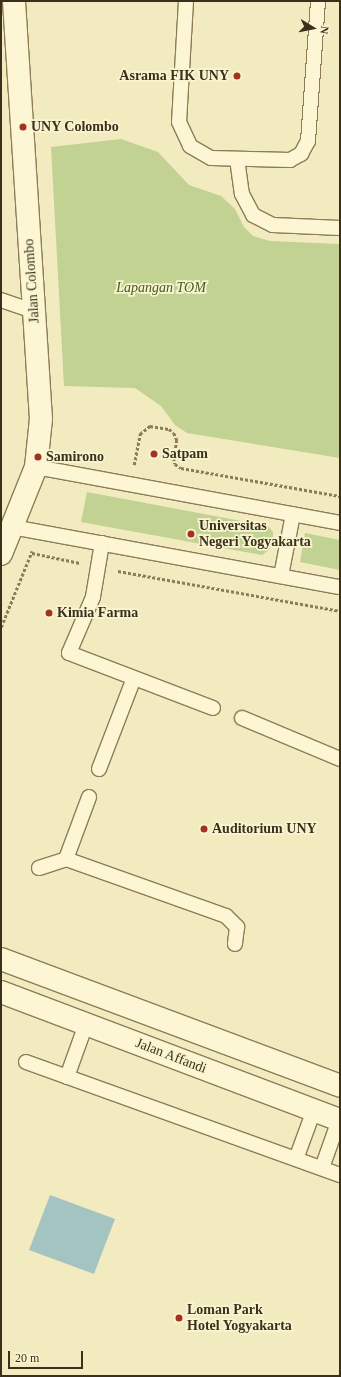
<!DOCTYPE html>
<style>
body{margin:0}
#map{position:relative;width:341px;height:1377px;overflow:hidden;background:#f3ebc0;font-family:"Times New Roman",serif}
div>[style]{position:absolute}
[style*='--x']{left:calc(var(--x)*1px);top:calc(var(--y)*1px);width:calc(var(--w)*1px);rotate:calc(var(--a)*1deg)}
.green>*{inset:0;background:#c1d293}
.water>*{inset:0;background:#a3c4c0}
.path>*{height:2.5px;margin-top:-1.25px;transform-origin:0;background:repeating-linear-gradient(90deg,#8e7c56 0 3px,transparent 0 5px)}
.roads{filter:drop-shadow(1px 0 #8e7c56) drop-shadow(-1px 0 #8e7c56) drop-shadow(0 1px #8e7c56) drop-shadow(0 -1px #8e7c56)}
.service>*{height:14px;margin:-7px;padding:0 7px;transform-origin:7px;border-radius:7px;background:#fcf6d4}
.secondary>*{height:22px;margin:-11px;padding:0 11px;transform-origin:11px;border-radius:11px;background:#fcf6d4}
.dots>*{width:11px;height:11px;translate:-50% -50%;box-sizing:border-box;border:2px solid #f9f4d0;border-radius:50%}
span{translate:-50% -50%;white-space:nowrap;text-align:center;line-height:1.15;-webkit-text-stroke:3.5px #f9f4d0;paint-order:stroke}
.poi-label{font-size:14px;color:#3c301c;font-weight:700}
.right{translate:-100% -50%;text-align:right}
.left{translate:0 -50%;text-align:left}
.street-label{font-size:14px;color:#3c301c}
.park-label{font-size:14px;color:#435a20;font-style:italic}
.frame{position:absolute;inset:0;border:2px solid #3c301c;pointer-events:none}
.north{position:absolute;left:293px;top:8px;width:40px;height:40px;-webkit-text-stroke:3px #f9f4d0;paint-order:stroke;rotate:100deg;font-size:11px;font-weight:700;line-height:16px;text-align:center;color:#3c301c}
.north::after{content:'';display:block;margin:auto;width:14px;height:18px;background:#3c301c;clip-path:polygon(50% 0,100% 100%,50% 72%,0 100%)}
.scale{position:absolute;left:8px;top:1351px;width:75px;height:18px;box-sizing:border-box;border:2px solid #3c301c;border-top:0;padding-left:5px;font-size:12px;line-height:14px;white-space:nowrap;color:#3c301c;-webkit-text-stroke:3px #f9f4d0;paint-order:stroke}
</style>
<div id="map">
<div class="green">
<i style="clip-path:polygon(121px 139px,158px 152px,189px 185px,221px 196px,235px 209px,244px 227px,253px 236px,270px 241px,340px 244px,340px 458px,187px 433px,175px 425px,161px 406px,135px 388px,64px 386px,51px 147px)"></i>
<i style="clip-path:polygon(87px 492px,268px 526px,273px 532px,273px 542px,269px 550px,262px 555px,81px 522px)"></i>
<i style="clip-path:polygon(305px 533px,340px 540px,340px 570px,300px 562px)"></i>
</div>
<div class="water">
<i style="clip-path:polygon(50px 1195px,115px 1219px,94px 1274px,29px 1250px)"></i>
</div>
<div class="path">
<i style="--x:134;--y:465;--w:32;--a:-79"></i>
<i style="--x:140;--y:434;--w:13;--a:-39"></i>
<i style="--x:150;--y:426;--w:19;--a:9"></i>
<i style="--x:169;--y:429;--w:6;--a:39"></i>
<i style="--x:174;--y:433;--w:8;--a:67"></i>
<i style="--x:177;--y:440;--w:18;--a:99"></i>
<i style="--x:174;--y:458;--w:6;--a:81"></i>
<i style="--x:175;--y:464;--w:7;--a:34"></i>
<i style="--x:181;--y:468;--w:161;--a:10"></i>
<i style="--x:32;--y:553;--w:49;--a:11.8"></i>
<i style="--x:118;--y:571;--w:226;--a:10.2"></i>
<i style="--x:1;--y:627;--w:82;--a:-67.8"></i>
</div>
<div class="roads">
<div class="service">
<i style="--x:186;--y:1;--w:121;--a:93.3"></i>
<i style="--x:179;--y:122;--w:26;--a:65"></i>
<i style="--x:190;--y:146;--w:24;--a:30"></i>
<i style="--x:211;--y:158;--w:79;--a:1.5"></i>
<i style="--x:290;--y:160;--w:13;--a:-29"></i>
<i style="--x:301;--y:154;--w:15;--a:-62"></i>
<i style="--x:308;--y:141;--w:140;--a:-85.9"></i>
<i style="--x:237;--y:159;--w:35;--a:82"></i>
<i style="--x:242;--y:194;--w:24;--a:62"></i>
<i style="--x:253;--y:215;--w:22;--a:27"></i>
<i style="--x:273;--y:225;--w:67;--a:2.6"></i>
<i style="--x:1;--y:300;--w:36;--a:19"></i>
<i style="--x:36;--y:467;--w:309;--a:10.4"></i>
<i style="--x:12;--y:527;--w:333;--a:10.4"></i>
<i style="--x:102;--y:543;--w:55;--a:99.5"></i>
<i style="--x:93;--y:597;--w:61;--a:113.2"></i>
<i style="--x:69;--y:653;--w:154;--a:20.9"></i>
<i style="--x:281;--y:576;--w:63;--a:-79"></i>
<i style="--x:242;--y:718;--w:106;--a:22.7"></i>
<i style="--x:99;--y:769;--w:97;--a:-69"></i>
<i style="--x:66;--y:859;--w:66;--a:-69.6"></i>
<i style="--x:39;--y:868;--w:28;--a:-18"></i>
<i style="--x:66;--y:859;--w:170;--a:19.6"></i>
<i style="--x:226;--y:916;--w:16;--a:45"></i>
<i style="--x:237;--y:927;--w:17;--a:97"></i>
<i style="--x:26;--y:1062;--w:334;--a:19.8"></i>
<i style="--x:67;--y:1077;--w:56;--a:-70.3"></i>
<i style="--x:296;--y:1159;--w:52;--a:-69.8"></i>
<i style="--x:322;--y:1168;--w:51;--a:-70.5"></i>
</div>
<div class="secondary">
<i style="--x:1;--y:554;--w:94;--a:-68.1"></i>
<i style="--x:36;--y:467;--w:48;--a:-84.1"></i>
<i style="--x:41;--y:419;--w:419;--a:-93.7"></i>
<i style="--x:1;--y:959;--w:362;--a:20.5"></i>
<i style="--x:1;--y:992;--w:362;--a:20.7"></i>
</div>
</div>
<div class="dots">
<i style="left:237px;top:76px;background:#a3321f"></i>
<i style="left:23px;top:127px;background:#a3321f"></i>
<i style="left:154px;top:454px;background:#a3321f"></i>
<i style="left:38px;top:457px;background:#a3321f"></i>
<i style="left:191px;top:534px;background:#a3321f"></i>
<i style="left:49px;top:613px;background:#a3321f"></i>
<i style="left:204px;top:829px;background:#a3321f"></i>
<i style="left:179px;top:1318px;background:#a3321f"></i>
</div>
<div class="poi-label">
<span class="right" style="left:229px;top:76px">Asrama FIK UNY</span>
<span class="left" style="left:31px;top:127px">UNY Colombo</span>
<span class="left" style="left:162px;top:454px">Satpam</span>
<span class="left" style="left:46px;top:457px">Samirono</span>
<span class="left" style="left:199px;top:534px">Universitas<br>Negeri Yogyakarta</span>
<span class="left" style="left:57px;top:613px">Kimia Farma</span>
<span class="left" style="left:212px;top:829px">Auditorium UNY</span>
<span class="left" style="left:187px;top:1318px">Loman Park<br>Hotel Yogyakarta</span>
</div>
<div class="street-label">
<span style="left:32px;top:281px;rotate:-94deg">Jalan Colombo</span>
<span style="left:171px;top:1056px;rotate:21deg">Jalan Affandi</span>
</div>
<div class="park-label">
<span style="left:161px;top:288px">Lapangan TOM</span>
</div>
<div class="frame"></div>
<div class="north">N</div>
<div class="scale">20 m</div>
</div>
